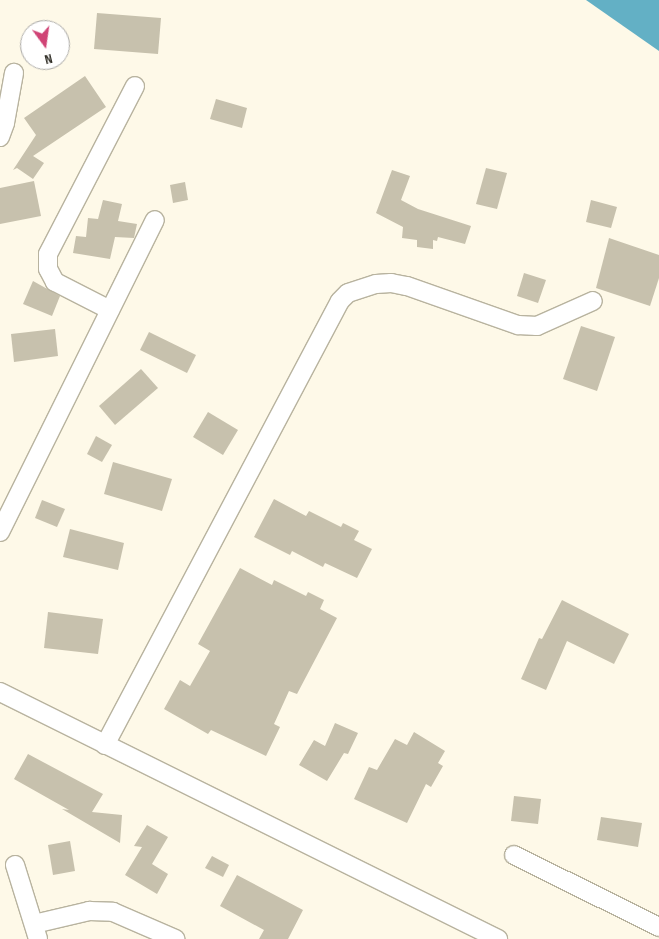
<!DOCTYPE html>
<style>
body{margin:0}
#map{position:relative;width:659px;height:939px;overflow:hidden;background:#fef9e8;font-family:"Sofia Sans Condensed",sans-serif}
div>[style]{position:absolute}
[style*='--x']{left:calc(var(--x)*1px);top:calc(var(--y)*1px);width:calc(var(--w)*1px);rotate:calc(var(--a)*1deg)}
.water>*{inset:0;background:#63b0c5}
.building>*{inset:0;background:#c7c1ad}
.roads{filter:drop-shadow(1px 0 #b8b39f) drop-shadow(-1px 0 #b8b39f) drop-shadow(0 1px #b8b39f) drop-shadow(0 -1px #b8b39f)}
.minor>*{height:18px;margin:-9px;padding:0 9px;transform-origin:9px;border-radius:9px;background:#fff}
span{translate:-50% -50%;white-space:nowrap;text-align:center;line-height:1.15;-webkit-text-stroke:5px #fff;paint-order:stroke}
.north{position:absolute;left:20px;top:20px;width:50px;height:50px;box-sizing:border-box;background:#fff;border:1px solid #aaa9a6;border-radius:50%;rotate:166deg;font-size:14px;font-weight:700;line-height:20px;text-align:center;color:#2a2820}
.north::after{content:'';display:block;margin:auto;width:18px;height:22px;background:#d04476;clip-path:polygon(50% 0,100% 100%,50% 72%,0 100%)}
</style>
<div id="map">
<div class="water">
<i style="clip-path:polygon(586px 0,659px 0,659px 51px)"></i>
</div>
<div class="building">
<i style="clip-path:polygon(97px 13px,161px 18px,158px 54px,94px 49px)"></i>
<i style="clip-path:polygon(85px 76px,106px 107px,33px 156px,44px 163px,33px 179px,17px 168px,13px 170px,36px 135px,24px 118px)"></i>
<i style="clip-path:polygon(216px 99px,247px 108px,242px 128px,210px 119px)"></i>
<i style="clip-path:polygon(486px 168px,507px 173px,497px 209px,476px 204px)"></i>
<i style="clip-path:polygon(392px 170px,410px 176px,401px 200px,418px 209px,471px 226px,465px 244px,438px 237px,437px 241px,433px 240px,433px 249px,417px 247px,417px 240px,402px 238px,403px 227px,376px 213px)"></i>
<i style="clip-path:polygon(34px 181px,41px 216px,0 224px,0 188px)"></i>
<i style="clip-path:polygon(185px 182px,188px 200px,173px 203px,170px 185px)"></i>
<i style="clip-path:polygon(103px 200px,122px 204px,118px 221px,137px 224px,134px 238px,115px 237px,110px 259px,73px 253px,76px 236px,86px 237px,88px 218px,98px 219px)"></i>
<i style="clip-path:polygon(591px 200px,617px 207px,611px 228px,586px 222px)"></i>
<i style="clip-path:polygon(609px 238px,659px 255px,659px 278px,650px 306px,596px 288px)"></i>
<i style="clip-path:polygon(524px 273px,546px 280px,538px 303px,517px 296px)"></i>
<i style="clip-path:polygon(33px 281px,60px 296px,52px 316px,23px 304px)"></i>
<i style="clip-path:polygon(581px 326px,615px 337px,597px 391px,563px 379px)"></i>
<i style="clip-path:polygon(55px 329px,58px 356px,14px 362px,11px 334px)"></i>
<i style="clip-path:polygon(149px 332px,196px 355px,187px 373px,140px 350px)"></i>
<i style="clip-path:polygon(141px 369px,158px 388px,115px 425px,99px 406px)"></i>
<i style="clip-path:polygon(208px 412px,238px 430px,223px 455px,193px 437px)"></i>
<i style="clip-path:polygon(96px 436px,112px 445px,102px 462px,87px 454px)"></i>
<i style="clip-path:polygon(113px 462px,172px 479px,162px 511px,104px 494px)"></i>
<i style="clip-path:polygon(274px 499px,306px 516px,309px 511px,341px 527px,343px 523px,359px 531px,354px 540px,372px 549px,357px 578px,325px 563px,323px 567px,292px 551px,290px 555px,254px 537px)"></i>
<i style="clip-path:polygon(42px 500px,65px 509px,57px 527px,35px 518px)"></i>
<i style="clip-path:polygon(70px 529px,124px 543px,118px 570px,63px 557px)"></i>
<i style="clip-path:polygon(240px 568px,272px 585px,274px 580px,306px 596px,308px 592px,324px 600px,320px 609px,337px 618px,297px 694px,289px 691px,274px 724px,280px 727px,266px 756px,211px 730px,208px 734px,164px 709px,180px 680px,190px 686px,210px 651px,198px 644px)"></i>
<i style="clip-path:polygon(562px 600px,629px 634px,614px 664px,567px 641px,546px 690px,521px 679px,539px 638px,542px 639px)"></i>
<i style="clip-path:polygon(48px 612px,103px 619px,98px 654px,44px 648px)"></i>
<i style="clip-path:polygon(335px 723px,358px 733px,348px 754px,344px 753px,327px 781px,299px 765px,314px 740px,325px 746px)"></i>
<i style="clip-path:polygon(414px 732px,445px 751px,438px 763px,443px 766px,431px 787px,426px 784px,407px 823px,354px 799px,369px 767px,377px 770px,395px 739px,407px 745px)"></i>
<i style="clip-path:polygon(28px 754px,103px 794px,92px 812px,122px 815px,120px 843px,62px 809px,69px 810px,14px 779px)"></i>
<i style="clip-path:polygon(514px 796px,541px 799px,538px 824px,511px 821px)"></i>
<i style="clip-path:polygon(601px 817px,642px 823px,638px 847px,597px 840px)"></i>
<i style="clip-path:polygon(147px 825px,168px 837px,152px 864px,168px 874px,157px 894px,125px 875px,142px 847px,134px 846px)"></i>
<i style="clip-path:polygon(70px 841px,75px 871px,53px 875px,48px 845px)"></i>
<i style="clip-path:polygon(212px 856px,229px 865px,223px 877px,205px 868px)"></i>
<i style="clip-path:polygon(237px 875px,303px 910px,288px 939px,259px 939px,264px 930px,220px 906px)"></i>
</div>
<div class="roads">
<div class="minor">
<i style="--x:0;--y:137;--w:15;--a:-70"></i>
<i style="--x:5;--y:123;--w:51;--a:-79.8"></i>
<i style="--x:110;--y:310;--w:62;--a:-153"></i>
<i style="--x:55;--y:282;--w:15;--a:-118"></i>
<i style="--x:48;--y:269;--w:15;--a:-90"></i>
<i style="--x:48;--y:254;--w:189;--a:-62.6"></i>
<i style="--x:0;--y:532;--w:348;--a:-63.6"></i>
<i style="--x:0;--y:692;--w:556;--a:26.38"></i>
<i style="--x:105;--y:745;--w:502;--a:-62.11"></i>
<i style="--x:340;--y:301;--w:11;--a:-45"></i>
<i style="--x:348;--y:293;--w:29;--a:-18"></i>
<i style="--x:376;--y:284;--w:15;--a:-4"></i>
<i style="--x:391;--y:283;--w:16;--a:11"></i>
<i style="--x:407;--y:286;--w:118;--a:19.4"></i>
<i style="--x:518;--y:325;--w:19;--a:3"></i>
<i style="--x:537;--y:326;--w:61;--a:-24.1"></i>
<i style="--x:514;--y:855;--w:162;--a:26.4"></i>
<i style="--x:15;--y:865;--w:77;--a:72.7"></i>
<i style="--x:34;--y:924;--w:57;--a:-13.3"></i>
<i style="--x:89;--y:911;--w:24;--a:2"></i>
<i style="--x:113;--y:912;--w:68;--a:23.5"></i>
</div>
</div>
<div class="north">N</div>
</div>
